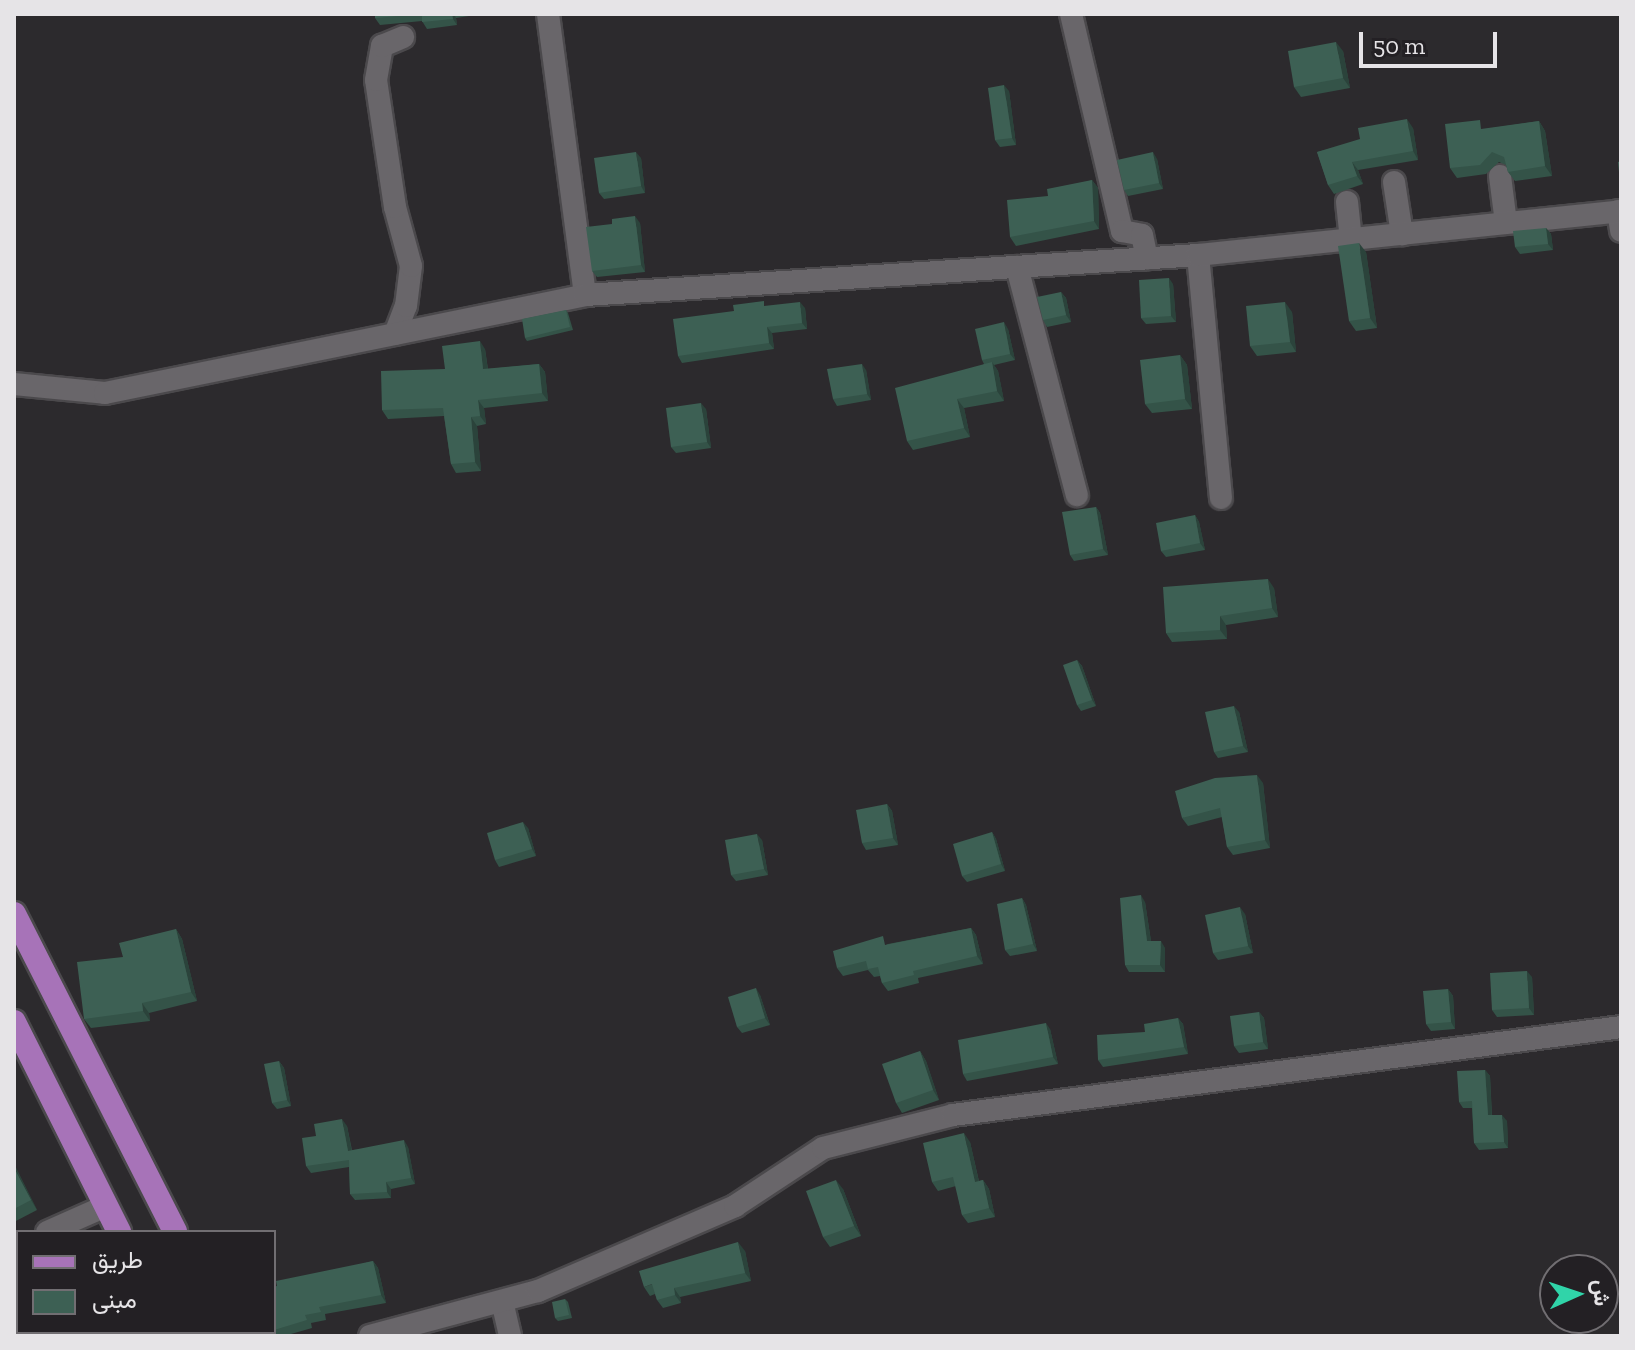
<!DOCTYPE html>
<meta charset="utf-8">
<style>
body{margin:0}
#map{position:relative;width:1635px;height:1350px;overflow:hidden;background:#2c2a2d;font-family:"Zilla Slab",Vazirmatn,serif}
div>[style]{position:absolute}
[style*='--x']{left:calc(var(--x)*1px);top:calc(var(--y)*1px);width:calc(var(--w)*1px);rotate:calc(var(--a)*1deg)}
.roads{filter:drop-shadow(2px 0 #4b494c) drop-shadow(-2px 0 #4b494c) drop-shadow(0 2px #4b494c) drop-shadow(0 -2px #4b494c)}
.minor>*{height:22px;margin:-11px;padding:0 11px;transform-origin:11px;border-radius:11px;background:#69666a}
.major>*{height:24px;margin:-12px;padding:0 12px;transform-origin:12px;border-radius:12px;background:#a773b8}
.wall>*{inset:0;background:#345348}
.shaded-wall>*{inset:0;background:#2b433b}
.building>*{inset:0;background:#3d6054}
span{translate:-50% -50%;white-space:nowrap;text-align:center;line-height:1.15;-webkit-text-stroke:7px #232024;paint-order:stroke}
.frame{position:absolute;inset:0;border:16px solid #e6e4e7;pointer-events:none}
.legend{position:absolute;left:16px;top:1230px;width:260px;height:104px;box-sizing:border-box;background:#232024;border:2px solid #716e72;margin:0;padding:10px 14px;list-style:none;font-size:24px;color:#e6e4e7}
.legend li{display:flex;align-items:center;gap:16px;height:40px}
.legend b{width:40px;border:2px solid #716e72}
.north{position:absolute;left:1539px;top:1254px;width:80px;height:80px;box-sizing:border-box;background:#232024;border:2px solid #716e72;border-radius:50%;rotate:87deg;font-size:22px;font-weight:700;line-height:32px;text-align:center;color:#e6e4e7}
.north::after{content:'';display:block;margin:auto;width:28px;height:36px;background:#30d4a9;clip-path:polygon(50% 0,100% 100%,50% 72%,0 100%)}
.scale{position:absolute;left:1359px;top:32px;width:138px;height:36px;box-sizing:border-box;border:4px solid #e6e4e7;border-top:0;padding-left:10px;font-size:24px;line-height:28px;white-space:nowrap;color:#e6e4e7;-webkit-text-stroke:6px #232024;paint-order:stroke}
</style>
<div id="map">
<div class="roads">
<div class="minor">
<i style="--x:548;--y:14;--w:283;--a:82.5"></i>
<i style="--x:1071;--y:14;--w:223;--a:76.8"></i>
<i style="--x:1122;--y:231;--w:20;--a:11"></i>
<i style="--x:1142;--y:235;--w:24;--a:78"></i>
<i style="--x:1500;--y:176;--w:47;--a:82.7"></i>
<i style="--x:1394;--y:182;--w:53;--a:81.3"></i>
<i style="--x:1347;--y:202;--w:37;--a:84"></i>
<i style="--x:1618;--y:211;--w:20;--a:81"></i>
<i style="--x:1198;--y:255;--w:244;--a:84.6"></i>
<i style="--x:1017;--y:267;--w:236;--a:75.3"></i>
<i style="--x:395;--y:334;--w:30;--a:-69"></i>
<i style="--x:406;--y:306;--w:40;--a:-82.9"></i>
<i style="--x:411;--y:266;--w:61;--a:-105.2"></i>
<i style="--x:395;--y:207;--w:128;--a:-98.5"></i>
<i style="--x:376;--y:80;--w:35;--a:-80"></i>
<i style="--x:382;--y:46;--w:23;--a:-23"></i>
<i style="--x:14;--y:384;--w:91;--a:5.6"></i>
<i style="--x:105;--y:393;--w:490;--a:-11.5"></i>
<i style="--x:585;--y:295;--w:614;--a:-3.73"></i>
<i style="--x:1198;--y:255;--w:425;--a:-5.9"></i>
<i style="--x:47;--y:1232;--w:64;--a:-23.8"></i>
<i style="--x:14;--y:1247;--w:4;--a:-27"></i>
<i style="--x:502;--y:1301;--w:36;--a:77"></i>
<i style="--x:370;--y:1336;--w:174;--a:-15"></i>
<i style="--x:538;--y:1291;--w:215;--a:-23.3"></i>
<i style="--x:735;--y:1206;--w:105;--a:-33.4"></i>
<i style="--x:823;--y:1148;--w:134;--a:-14.2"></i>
<i style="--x:953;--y:1115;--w:674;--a:-7.5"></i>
</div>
<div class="major">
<i style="--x:14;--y:914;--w:356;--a:63.1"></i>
<i style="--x:14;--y:1022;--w:235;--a:63.4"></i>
<i style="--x:169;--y:1332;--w:4;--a:63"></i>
<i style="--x:221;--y:1332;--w:4;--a:63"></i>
</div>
</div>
<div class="wall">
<i style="clip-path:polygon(375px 14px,482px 14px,456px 18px,457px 25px,427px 29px,422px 21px,380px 25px,375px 18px)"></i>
<i style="clip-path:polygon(1343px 51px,1350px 88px,1301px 97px,1294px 87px)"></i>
<i style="clip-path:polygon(1009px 91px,1016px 145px,1000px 147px,995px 140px)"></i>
<i style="clip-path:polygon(1539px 121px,1545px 131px,1552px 176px,1515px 181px,1508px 172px,1506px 165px,1499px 162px,1486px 174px,1457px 178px,1450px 168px,1486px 129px)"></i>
<i style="clip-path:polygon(1413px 128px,1418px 160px,1358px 170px,1363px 184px,1334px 194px,1328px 185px,1317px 152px)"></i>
<i style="clip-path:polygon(641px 158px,645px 193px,604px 199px,599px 193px)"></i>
<i style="clip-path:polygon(1157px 159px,1163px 189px,1128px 196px,1124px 190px)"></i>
<i style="clip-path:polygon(1092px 180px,1098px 188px,1099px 229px,1016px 246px,1010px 237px,1048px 196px)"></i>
<i style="clip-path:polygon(640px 223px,645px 272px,597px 277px,592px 271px)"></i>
<i style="clip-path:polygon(1546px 228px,1551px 234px,1553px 250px,1520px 254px,1515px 247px)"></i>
<i style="clip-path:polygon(1366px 252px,1377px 328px,1356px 331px,1349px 321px)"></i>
<i style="clip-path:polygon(1173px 284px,1176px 322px,1146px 324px,1141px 318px)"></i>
<i style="clip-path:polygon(1061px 292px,1066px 298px,1071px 322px,1047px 327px,1043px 320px)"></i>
<i style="clip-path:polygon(767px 306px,805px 308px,807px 329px,772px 333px,774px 349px,682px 363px,678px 356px,734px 311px)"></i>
<i style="clip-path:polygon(566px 310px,568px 313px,573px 330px,527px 341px,525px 338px)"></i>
<i style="clip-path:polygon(1292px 312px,1296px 352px,1257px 356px,1250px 346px)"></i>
<i style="clip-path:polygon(1008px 329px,1015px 360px,994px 365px,998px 371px,1004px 401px,964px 408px,970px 437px,913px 450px,907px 441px,984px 364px,982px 360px)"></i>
<i style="clip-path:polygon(485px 349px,488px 369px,539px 364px,545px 372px,548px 401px,484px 408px,486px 424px,477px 426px,481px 471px,456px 473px,451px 464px,444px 416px,388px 419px,382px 410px,445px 369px)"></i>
<i style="clip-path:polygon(1180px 355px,1187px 365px,1192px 409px,1152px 413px,1145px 404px)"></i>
<i style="clip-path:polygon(866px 370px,871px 400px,837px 406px,833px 399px)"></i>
<i style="clip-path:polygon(706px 409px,711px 448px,676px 453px,671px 447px)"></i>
<i style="clip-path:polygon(1096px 507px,1100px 513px,1108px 555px,1074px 561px,1070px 555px)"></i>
<i style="clip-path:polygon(1195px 515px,1199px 522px,1205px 550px,1166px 557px,1161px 551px)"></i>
<i style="clip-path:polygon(1274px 588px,1278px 617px,1226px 625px,1227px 639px,1172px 642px,1166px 633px)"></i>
<i style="clip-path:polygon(1077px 660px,1082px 666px,1096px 706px,1081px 711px,1077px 705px)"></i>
<i style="clip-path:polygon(1239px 712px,1248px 752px,1218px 758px,1214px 752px)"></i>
<i style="clip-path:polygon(1263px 783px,1270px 848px,1233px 855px,1227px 847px,1222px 817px,1188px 826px,1182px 818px)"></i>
<i style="clip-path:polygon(887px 804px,892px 811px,898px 845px,866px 850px,862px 843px)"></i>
<i style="clip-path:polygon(528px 828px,536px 856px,499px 867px,495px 860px)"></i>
<i style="clip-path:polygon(992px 832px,996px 839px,1005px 871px,967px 882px,962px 876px)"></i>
<i style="clip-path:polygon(762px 840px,768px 875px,736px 881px,731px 875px)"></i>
<i style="clip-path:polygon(1022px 898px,1026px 905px,1037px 951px,1010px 956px,1005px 950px)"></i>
<i style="clip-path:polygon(1145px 902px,1151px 941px,1165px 948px,1165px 972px,1129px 972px,1125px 965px)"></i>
<i style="clip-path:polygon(1245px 914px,1253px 953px,1218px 960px,1213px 953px)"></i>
<i style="clip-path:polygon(971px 928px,976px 935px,983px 964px,918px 978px,919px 983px,888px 991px,882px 983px,880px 976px,874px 977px,868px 970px,843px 976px,837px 968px,888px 944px)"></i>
<i style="clip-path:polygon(176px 929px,182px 939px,197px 1001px,149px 1013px,150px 1021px,91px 1028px,84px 1019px,123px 957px)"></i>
<i style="clip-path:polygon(1532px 977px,1534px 1015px,1497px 1017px,1492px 1010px)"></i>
<i style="clip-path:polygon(1448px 989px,1453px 996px,1455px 1029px,1431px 1031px,1426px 1024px)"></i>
<i style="clip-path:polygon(760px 995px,770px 1025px,742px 1033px,737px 1027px)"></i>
<i style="clip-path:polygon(1259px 1012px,1264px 1018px,1268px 1049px,1239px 1053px,1234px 1046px)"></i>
<i style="clip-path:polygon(1178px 1018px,1183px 1024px,1188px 1054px,1103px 1067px,1098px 1060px,1145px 1032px)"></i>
<i style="clip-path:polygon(1050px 1029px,1058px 1064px,967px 1081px,963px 1074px)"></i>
<i style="clip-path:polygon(920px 1051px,926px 1061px,939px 1100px,902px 1113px,896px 1103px)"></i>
<i style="clip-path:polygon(279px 1061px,284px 1068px,291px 1106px,277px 1109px,272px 1103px)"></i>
<i style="clip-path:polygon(1485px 1070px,1490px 1076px,1492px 1115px,1507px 1121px,1508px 1148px,1479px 1150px,1474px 1143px,1472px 1108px,1463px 1108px,1459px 1102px)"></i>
<i style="clip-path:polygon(347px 1126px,352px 1150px,408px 1147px,415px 1184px,391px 1189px,391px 1198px,355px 1200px,350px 1194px,349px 1167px,311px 1173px,306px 1166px,316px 1136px)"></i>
<i style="clip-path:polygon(970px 1142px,979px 1181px,983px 1180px,989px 1189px,995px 1217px,968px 1223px,962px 1215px,956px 1186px,938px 1191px,932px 1182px)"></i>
<i style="clip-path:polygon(14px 1164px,37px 1210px,14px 1222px)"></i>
<i style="clip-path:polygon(843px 1189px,861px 1236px,830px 1247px,823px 1237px)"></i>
<i style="clip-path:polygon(745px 1251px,751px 1281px,680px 1297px,681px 1303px,663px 1308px,657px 1300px,655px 1294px,650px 1296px,644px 1287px)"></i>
<i style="clip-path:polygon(18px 1257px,18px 1332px,30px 1332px,21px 1336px,14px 1336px,14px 1259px)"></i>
<i style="clip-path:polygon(373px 1261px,378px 1268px,386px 1303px,325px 1314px,326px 1320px,311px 1323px,312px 1328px,284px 1336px,266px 1336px,264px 1333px,274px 1332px,274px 1287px)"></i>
<i style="clip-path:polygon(565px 1299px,568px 1302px,572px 1318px,558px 1321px,555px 1318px)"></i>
</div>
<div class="shaded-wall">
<i style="clip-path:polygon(452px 14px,454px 14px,456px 18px,457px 25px,453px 19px)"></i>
<i style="clip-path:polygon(1336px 42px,1343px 51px,1350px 88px,1343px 78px)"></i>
<i style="clip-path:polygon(1004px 85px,1009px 91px,1016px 145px,1012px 138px)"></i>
<i style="clip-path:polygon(1407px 119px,1413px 128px,1418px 160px,1413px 151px)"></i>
<i style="clip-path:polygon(1539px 121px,1545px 131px,1552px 176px,1545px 166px)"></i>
<i style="clip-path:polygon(636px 152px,641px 158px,645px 193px,641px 186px)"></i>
<i style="clip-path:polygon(1153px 152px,1157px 159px,1163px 189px,1159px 183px)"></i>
<i style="clip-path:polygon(1352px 162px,1358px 170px,1363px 184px,1357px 176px)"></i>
<i style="clip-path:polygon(1092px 180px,1098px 188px,1099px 229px,1094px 221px)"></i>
<i style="clip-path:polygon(635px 216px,640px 223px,645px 272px,641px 265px)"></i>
<i style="clip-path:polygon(1546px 228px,1551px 234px,1553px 250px,1548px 244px)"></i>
<i style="clip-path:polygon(1359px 243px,1366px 252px,1377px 328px,1370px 318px)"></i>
<i style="clip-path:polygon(1169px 278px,1173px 284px,1176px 322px,1171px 316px)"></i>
<i style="clip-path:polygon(1061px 292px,1066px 298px,1071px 322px,1066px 315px)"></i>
<i style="clip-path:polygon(800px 302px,805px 308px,807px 329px,802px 323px)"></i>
<i style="clip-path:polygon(1285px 302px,1292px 312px,1296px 352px,1290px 342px)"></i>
<i style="clip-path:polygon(1004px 322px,1008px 329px,1015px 360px,1010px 354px)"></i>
<i style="clip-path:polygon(767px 327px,772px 333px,774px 349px,769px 343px)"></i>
<i style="clip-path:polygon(480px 341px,485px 349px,489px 378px,483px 369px)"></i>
<i style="clip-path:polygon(1180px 355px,1187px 365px,1192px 409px,1185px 399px)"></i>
<i style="clip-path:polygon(992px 362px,998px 371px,1004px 401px,997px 391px)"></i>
<i style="clip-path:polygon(539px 364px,545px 372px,548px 401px,542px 393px)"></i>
<i style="clip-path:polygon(862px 364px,866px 370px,871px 400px,867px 394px)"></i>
<i style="clip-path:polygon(957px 399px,964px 408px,970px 437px,964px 428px)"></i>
<i style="clip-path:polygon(478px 400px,484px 408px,486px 424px,480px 416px)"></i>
<i style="clip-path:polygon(701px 403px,706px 409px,711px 448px,707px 442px)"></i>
<i style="clip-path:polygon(471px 417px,477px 426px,481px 471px,475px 462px)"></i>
<i style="clip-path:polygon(1096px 507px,1100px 513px,1108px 555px,1103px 549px)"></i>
<i style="clip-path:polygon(1195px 515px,1199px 522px,1205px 550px,1200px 543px)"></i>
<i style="clip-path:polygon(1268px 579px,1274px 588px,1278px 617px,1272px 608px)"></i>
<i style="clip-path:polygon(1220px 616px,1226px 625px,1227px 639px,1220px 630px)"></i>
<i style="clip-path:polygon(1077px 660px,1082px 666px,1096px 706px,1092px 700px)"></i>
<i style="clip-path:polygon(1234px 706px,1239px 712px,1248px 752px,1243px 746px)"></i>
<i style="clip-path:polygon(1257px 775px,1263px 783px,1270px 848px,1265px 840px)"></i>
<i style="clip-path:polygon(887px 804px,892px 811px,898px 845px,893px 838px)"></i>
<i style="clip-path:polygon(523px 822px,528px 828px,536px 856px,532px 849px)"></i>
<i style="clip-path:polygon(992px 832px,996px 839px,1005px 871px,1001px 864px)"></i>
<i style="clip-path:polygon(757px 834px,762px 840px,768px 875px,764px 869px)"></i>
<i style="clip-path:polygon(1141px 895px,1145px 902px,1152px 948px,1147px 941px)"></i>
<i style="clip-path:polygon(1022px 898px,1026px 905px,1037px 951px,1033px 944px)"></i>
<i style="clip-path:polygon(1240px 907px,1245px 914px,1253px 953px,1248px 946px)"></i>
<i style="clip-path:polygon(971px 928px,976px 935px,983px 964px,977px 956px)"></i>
<i style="clip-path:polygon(176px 929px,182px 939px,197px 1001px,191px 992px)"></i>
<i style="clip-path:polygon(1161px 941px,1165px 948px,1165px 972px,1160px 965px)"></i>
<i style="clip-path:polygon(1527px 971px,1532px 977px,1534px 1015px,1529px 1008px)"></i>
<i style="clip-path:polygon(756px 988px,760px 995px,770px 1025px,765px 1018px)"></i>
<i style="clip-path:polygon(1448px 989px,1453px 996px,1455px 1029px,1451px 1022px)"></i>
<i style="clip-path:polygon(142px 1003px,149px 1013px,150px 1021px,143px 1011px)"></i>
<i style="clip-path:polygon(1259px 1012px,1264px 1018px,1268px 1049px,1263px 1042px)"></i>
<i style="clip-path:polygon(1178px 1018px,1183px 1024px,1188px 1054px,1184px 1047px)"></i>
<i style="clip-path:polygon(1046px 1023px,1050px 1029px,1058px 1064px,1053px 1057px)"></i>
<i style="clip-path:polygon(920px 1051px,926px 1061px,939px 1100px,933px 1090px)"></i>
<i style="clip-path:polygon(279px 1061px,284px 1068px,291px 1106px,287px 1100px)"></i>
<i style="clip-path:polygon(1485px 1070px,1490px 1076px,1492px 1122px,1488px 1115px)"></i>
<i style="clip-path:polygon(1502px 1115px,1507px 1121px,1508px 1148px,1504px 1142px)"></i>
<i style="clip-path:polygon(342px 1119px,347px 1126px,353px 1158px,348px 1151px)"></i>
<i style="clip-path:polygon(964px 1133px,970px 1142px,981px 1191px,975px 1182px)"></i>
<i style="clip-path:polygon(404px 1140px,408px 1147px,415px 1184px,411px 1178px)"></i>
<i style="clip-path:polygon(14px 1164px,37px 1210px,31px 1200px,14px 1168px)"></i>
<i style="clip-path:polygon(836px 1180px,843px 1189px,861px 1236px,854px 1226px)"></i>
<i style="clip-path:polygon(983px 1180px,989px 1189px,995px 1217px,989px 1208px)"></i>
<i style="clip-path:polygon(386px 1182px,391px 1189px,391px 1198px,387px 1192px)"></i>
<i style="clip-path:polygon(738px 1242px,745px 1251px,751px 1281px,745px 1273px)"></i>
<i style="clip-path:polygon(373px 1261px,378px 1268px,386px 1303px,381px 1295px)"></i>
<i style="clip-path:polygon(674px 1288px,680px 1297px,681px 1303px,675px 1295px)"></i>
</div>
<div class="building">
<i style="clip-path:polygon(375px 14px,452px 14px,453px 19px,422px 22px,422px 14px,375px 18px)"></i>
<i style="clip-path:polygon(1336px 42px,1343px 78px,1294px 87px,1288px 51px)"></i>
<i style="clip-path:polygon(1004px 85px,1012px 138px,995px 140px,988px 88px)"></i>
<i style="clip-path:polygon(1407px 119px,1413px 151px,1352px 162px,1357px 176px,1328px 185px,1317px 152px,1360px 139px,1358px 128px)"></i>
<i style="clip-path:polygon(1480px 120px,1481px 129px,1539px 121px,1545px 166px,1508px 172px,1504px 157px,1492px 152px,1480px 165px,1450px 168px,1445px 124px)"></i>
<i style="clip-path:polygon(636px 152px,641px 186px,599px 193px,594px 158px)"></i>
<i style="clip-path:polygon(1153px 152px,1159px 183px,1124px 190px,1117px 160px)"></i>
<i style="clip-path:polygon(1621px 161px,1621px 182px,1620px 182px,1618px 162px)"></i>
<i style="clip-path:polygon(1092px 180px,1094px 221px,1010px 237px,1007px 200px,1048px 196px,1047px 189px)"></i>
<i style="clip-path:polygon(635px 216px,641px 265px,592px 271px,586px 227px,612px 224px,612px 219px)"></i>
<i style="clip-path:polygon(1546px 228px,1548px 244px,1515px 247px,1513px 231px)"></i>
<i style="clip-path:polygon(1359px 243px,1370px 318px,1349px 321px,1338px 246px)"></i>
<i style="clip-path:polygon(1169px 278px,1171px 316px,1141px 318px,1139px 280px)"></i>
<i style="clip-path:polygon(1061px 292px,1066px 315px,1043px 320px,1037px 297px)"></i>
<i style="clip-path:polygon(764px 301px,764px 306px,800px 302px,802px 323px,767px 327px,769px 343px,678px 356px,673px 319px,734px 311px,733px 305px)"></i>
<i style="clip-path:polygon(1285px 302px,1290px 342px,1250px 346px,1246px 306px)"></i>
<i style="clip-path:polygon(566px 310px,570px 327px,525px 338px,522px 319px)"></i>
<i style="clip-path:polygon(1004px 322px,1010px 354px,982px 360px,975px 329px)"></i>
<i style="clip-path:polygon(480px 341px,483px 369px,539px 364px,542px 393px,478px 400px,480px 416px,471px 417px,475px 462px,451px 464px,443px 408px,382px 410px,381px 371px,445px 369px,442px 346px)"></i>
<i style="clip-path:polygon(1180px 355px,1185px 399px,1145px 404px,1140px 360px)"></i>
<i style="clip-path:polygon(992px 362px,997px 391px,957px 399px,964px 428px,907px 441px,895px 388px)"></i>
<i style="clip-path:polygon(862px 364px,867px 394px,833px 399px,827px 369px)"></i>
<i style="clip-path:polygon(701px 403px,707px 442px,671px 447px,666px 408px)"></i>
<i style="clip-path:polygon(1096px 507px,1103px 549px,1070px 555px,1062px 512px)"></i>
<i style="clip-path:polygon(1195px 515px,1200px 543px,1161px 551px,1156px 523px)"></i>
<i style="clip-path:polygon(1268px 579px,1272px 608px,1220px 616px,1220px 630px,1166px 633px,1163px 587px)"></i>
<i style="clip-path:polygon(1077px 660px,1092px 700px,1077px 705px,1063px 665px)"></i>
<i style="clip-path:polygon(1234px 706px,1243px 746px,1214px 752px,1205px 712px)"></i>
<i style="clip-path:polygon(1257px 775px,1265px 840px,1227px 847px,1220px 808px,1182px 818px,1175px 791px,1215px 778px)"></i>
<i style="clip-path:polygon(887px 804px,893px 838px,862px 843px,856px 810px)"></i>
<i style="clip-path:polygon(523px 822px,532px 849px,495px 860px,487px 833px)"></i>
<i style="clip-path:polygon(992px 832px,1001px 864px,962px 876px,953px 844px)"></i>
<i style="clip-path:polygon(757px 834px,764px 869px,731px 875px,725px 840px)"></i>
<i style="clip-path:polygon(1141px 895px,1147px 941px,1161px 941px,1160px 965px,1125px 965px,1120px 898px)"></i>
<i style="clip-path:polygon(1022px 898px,1033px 944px,1005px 950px,997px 904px)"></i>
<i style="clip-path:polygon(1240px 907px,1248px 946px,1213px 953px,1205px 915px)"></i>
<i style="clip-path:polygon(971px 928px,977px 956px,913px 971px,914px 975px,882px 983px,878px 967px,868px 969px,866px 961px,837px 968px,833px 951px,883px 936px,885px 945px)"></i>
<i style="clip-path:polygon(176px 929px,191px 992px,142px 1003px,143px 1011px,84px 1019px,77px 962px,123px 957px,119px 943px)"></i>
<i style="clip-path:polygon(1527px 971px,1529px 1008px,1492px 1010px,1490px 973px)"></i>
<i style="clip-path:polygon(756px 988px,765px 1018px,737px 1027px,728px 997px)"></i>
<i style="clip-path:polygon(1448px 989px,1451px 1022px,1426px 1024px,1423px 991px)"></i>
<i style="clip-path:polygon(1259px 1012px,1263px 1042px,1234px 1046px,1230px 1016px)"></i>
<i style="clip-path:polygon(1178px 1018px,1184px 1047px,1098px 1060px,1097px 1035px,1145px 1032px,1144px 1024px)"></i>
<i style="clip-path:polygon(1046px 1023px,1053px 1057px,963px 1074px,958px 1040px)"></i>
<i style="clip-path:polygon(920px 1051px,933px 1090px,896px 1103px,882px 1064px)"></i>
<i style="clip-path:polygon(279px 1061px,287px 1100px,272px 1103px,264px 1064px)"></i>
<i style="clip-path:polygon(1485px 1070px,1488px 1115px,1502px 1115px,1504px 1142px,1474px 1143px,1472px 1101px,1459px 1102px,1457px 1071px)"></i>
<i style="clip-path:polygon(342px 1119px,348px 1151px,404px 1140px,411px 1178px,386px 1182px,387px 1192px,350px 1194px,349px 1160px,306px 1166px,302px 1138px,316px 1136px,314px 1124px)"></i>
<i style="clip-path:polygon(964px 1133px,975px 1182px,983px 1180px,989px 1208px,962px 1215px,953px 1177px,932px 1182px,923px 1143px)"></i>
<i style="clip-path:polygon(14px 1168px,31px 1200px,14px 1209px)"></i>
<i style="clip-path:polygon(836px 1180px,854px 1226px,823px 1237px,806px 1191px)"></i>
<i style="clip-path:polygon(738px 1242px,745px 1273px,674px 1288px,675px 1295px,657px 1300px,652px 1284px,644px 1287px,639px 1271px)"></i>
<i style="clip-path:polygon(18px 1257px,18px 1325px,14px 1326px,14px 1259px)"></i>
<i style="clip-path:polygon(373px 1261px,381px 1295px,319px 1307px,321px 1312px,305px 1315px,307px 1320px,274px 1330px,274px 1287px,277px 1286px,276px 1281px)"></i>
<i style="clip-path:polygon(565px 1299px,569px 1315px,555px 1318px,552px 1302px)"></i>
</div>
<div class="frame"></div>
<ul class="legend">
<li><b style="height:10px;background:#a773b8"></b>طريق</li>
<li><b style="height:22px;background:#3d6054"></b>مبنى</li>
</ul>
<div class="north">ش</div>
<div class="scale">50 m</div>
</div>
